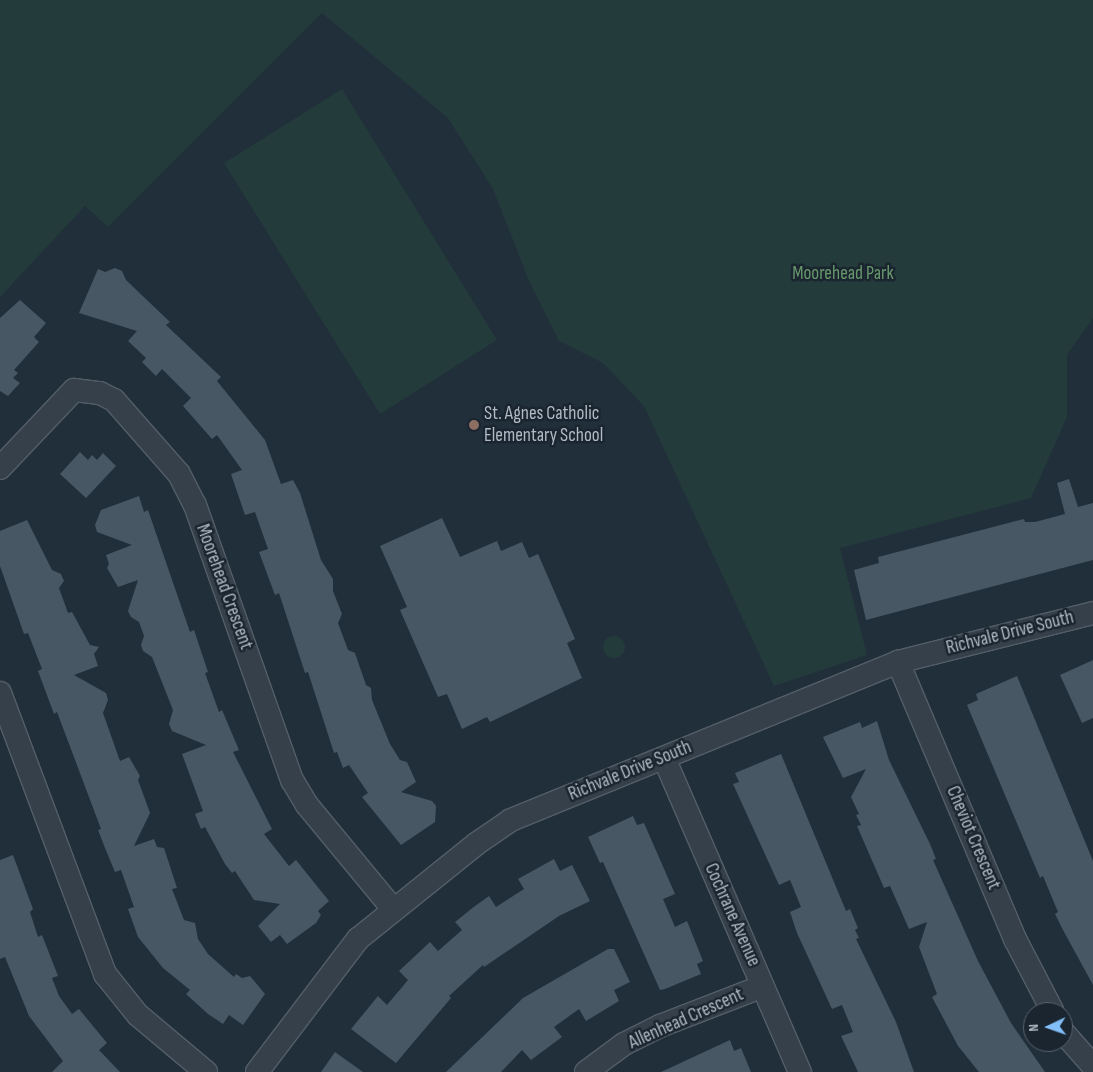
<!DOCTYPE html>
<style>
body{margin:0}
#map{position:relative;width:1093px;height:1072px;overflow:hidden;background:#212f3a;font-family:"Sofia Sans Condensed",sans-serif}
div>[style]{position:absolute}
[style*='--x']{left:calc(var(--x)*1px);top:calc(var(--y)*1px);width:calc(var(--w)*1px);rotate:calc(var(--a)*1deg)}
.green>*{inset:0;background:#233b3b}
.round{border-radius:50%}
.building>*{inset:0;background:#475764}
.roads{filter:drop-shadow(1px 0 #535e68) drop-shadow(-1px 0 #535e68) drop-shadow(0 1px #535e68) drop-shadow(0 -1px #535e68)}
.minor>*{height:22px;margin:-11px;padding:0 11px;transform-origin:11px;border-radius:11px;background:#35404a}
.dots>*{width:14px;height:14px;translate:-50% -50%;box-sizing:border-box;border:2px solid #1a252f;border-radius:50%}
span{translate:-50% -50%;white-space:nowrap;text-align:center;line-height:1.15;-webkit-text-stroke:5px #1a252f;paint-order:stroke}
.park-label{font-size:19px;color:#67986c}
.poi-label{font-size:19px;color:#b0bbc7}
.left{translate:0 -50%;text-align:left}
.street-label{font-size:19px;color:#b0bbc7}
.north{position:absolute;left:1023px;top:1002px;width:50px;height:50px;box-sizing:border-box;background:#1a252f;border:1px solid #56616c;border-radius:50%;rotate:267deg;font-size:14px;font-weight:700;line-height:20px;text-align:center;color:#b0bbc7}
.north::after{content:'';display:block;margin:auto;width:18px;height:22px;background:#83bef9;clip-path:polygon(50% 0,100% 100%,50% 72%,0 100%)}
</style>
<div id="map">
<div class="green">
<i style="clip-path:polygon(0 0,1093px 0,1093px 318px,1067px 355px,1067px 417px,1031px 498px,840px 548px,867px 655px,774px 686px,644px 406px,603px 363px,559px 341px,530px 283px,493px 189px,448px 118px,322px 13px,108px 227px,85px 206px,0 297px)"></i>
<i style="clip-path:polygon(342px 89px,497px 340px,380px 414px,224px 163px)"></i>
<i class="round" style="left:603px;top:636px;width:22px;height:22px"></i>
</div>
<div class="building">
<i style="clip-path:polygon(115px 268px,122px 271px,126px 280px,170px 322px,166px 325px,221px 377px,217px 381px,265px 440px,281px 484px,293px 480px,300px 493px,321px 560px,333px 579px,333px 591px,342px 614px,338px 623px,348px 650px,355px 653px,366px 685px,371px 688px,372px 700px,390px 744px,400px 760px,407px 762px,416px 782px,401px 792px,432px 801px,436px 806px,435px 822px,401px 845px,362px 797px,368px 793px,349px 765px,343px 768px,337px 752px,334px 753px,308px 672px,305px 673px,279px 593px,275px 595px,259px 552px,268px 549px,255px 512px,245px 515px,231px 474px,242px 470px,217px 435px,212px 439px,183px 406px,191px 398px,162px 369px,156px 376px,142px 362px,146px 358px,128px 341px,137px 331px,79px 313px,98px 269px,105px 272px)"></i>
<i style="clip-path:polygon(20px 300px,46px 323px,34px 337px,39px 342px,14px 370px,18px 373px,13px 378px,20px 383px,8px 396px,0 391px,0 318px)"></i>
<i style="clip-path:polygon(80px 452px,88px 460px,92px 455px,97px 460px,103px 453px,116px 466px,86px 498px,60px 474px)"></i>
<i style="clip-path:polygon(1069px 479px,1078px 507px,1093px 503px,1093px 560px,866px 620px,854px 570px,879px 563px,878px 557px,1024px 519px,1025px 522px,1035px 522px,1065px 514px,1057px 483px)"></i>
<i style="clip-path:polygon(139px 496px,144px 512px,148px 510px,190px 632px,194px 630px,208px 672px,205px 673px,219px 712px,222px 710px,239px 750px,233px 752px,272px 829px,264px 834px,289px 866px,296px 860px,329px 901px,318px 911px,321px 915px,316px 923px,287px 944px,280px 935px,271px 942px,258px 926px,280px 904px,254px 900px,235px 871px,232px 873px,225px 864px,205px 827px,201px 829px,195px 814px,203px 811px,182px 754px,206px 745px,172px 731px,169px 724px,173px 710px,152px 657px,143px 651px,141px 645px,144px 636px,139px 622px,131px 617px,128px 611px,138px 580px,118px 587px,107px 568px,109px 564px,106px 555px,132px 545px,97px 532px,95px 525px,101px 510px)"></i>
<i style="clip-path:polygon(442px 518px,460px 557px,497px 541px,501px 551px,522px 542px,529px 558px,538px 554px,575px 639px,567px 643px,582px 678px,490px 722px,487px 717px,462px 729px,447px 694px,438px 697px,400px 610px,407px 607px,380px 546px)"></i>
<i style="clip-path:polygon(27px 520px,52px 570px,61px 574px,64px 581px,59px 588px,68px 613px,72px 612px,90px 645px,99px 647px,94px 654px,98px 666px,74px 675px,106px 693px,108px 700px,103px 713px,120px 761px,129px 757px,140px 776px,138px 780px,150px 813px,134px 846px,154px 839px,157px 847px,164px 848px,177px 888px,172px 889px,184px 920px,195px 923px,198px 939px,208px 954px,234px 977px,236px 974px,242px 978px,250px 976px,265px 994px,243px 1025px,229px 1015px,223px 1024px,208px 1014px,186px 994px,190px 990px,163px 968px,138px 937px,128px 909px,134px 907px,121px 870px,115px 872px,105px 848px,98px 830px,101px 829px,57px 712px,54px 714px,38px 671px,42px 669px,28px 633px,24px 634px,0 566px,0 531px)"></i>
<i style="clip-path:polygon(1093px 660px,1093px 718px,1082px 723px,1060px 675px)"></i>
<i style="clip-path:polygon(1017px 676px,1093px 861px,1093px 985px,1063px 930px,1055px 914px,1058px 912px,1043px 876px,1040px 878px,967px 705px,978px 700px,976px 694px)"></i>
<i style="clip-path:polygon(877px 721px,889px 760px,930px 844px,936px 859px,933px 860px,978px 961px,1011px 1023px,1045px 1072px,979px 1072px,958px 1046px,932px 997px,937px 994px,919px 947px,927px 922px,909px 929px,890px 886px,884px 888px,857px 826px,861px 825px,856px 815px,859px 814px,851px 797px,866px 769px,843px 778px,823px 737px,860px 722px,862px 728px)"></i>
<i style="clip-path:polygon(781px 754px,846px 911px,850px 909px,858px 928px,855px 930px,859px 938px,856px 939px,896px 1022px,914px 1072px,858px 1072px,841px 1036px,853px 1032px,842px 1005px,832px 1009px,797px 933px,790px 912px,801px 907px,790px 880px,779px 885px,733px 784px,739px 782px,735px 773px)"></i>
<i style="clip-path:polygon(633px 816px,637px 825px,644px 823px,675px 894px,663px 899px,675px 927px,687px 921px,703px 961px,697px 964px,701px 974px,665px 989px,660px 990px,603px 862px,600px 863px,588px 837px)"></i>
<i style="clip-path:polygon(13px 855px,33px 909px,30px 912px,38px 937px,42px 935px,58px 976px,52px 978px,59px 996px,72px 1014px,79px 1009px,107px 1043px,99px 1050px,120px 1072px,52px 1072px,63px 1061px,29px 1016px,5px 957px,0 959px,0 860px)"></i>
<i style="clip-path:polygon(554px 859px,560px 871px,572px 865px,590px 901px,559px 916px,484px 967px,483px 965px,449px 996px,451px 998px,396px 1063px,351px 1029px,378px 996px,387px 1005px,408px 980px,399px 971px,430px 942px,438px 951px,462px 930px,455px 922px,475px 906px,489px 896px,496px 907px,524px 889px,518px 879px)"></i>
<i style="clip-path:polygon(608px 949px,614px 949px,630px 982px,614px 990px,619px 1001px,586px 1021px,579px 1009px,554px 1027px,562px 1037px,531px 1060px,522px 1050px,501px 1072px,446px 1072px,523px 998px)"></i>
<i style="clip-path:polygon(730px 1040px,734px 1051px,741px 1048px,751px 1072px,661px 1072px)"></i>
<i style="clip-path:polygon(335px 1052px,363px 1072px,321px 1072px)"></i>
</div>
<div class="roads">
<div class="minor">
<i style="--x:0;--y:468;--w:108;--a:-46.5"></i>
<i style="--x:74;--y:390;--w:26;--a:7"></i>
<i style="--x:100;--y:393;--w:16;--a:27"></i>
<i style="--x:114;--y:400;--w:98;--a:48.7"></i>
<i style="--x:179;--y:474;--w:35;--a:63"></i>
<i style="--x:195;--y:505;--w:292;--a:70.6"></i>
<i style="--x:292;--y:780;--w:29;--a:59"></i>
<i style="--x:307;--y:805;--w:135;--a:50.4"></i>
<i style="--x:898;--y:662;--w:301;--a:67.1"></i>
<i style="--x:1015;--y:939;--w:82;--a:62.5"></i>
<i style="--x:0;--y:693;--w:300;--a:69.5"></i>
<i style="--x:105;--y:974;--w:53;--a:51.2"></i>
<i style="--x:138;--y:1015;--w:89;--a:40"></i>
<i style="--x:664;--y:758;--w:342;--a:66.6"></i>
<i style="--x:1063;--y:1032;--w:45;--a:48.6"></i>
<i style="--x:257;--y:1072;--w:167;--a:-52.8"></i>
<i style="--x:358;--y:939;--w:151;--a:-38.8"></i>
<i style="--x:476;--y:844;--w:42;--a:-34.4"></i>
<i style="--x:511;--y:820;--w:418;--a:-22.2"></i>
<i style="--x:898;--y:662;--w:201;--a:-14.1"></i>
<i style="--x:586;--y:1072;--w:47;--a:-36.4"></i>
<i style="--x:624;--y:1044;--w:40;--a:-26.6"></i>
<i style="--x:660;--y:1026;--w:110;--a:-21.2"></i>
</div>
</div>
<div class="dots">
<i style="left:474px;top:425px;background:#8d6e63"></i>
</div>
<div class="park-label">
<span style="left:843px;top:274px">Moorehead Park</span>
</div>
<div class="poi-label">
<span class="left" style="left:484px;top:425px">St. Agnes Catholic<br>Elementary School</span>
</div>
<div class="street-label">
<span style="left:224px;top:587px;rotate:70deg">Moorehead Crescent</span>
<span style="left:1010px;top:633px;rotate:-14deg">Richvale Drive South</span>
<span style="left:630px;top:771px;rotate:-22deg">Richvale Drive South</span>
<span style="left:973px;top:838px;rotate:67deg">Cheviot Crescent</span>
<span style="left:732px;top:915px;rotate:66deg">Cochrane Avenue</span>
<span style="left:686px;top:1019px;rotate:-24deg">Allenhead Crescent</span>
</div>
<div class="north">N</div>
</div>
